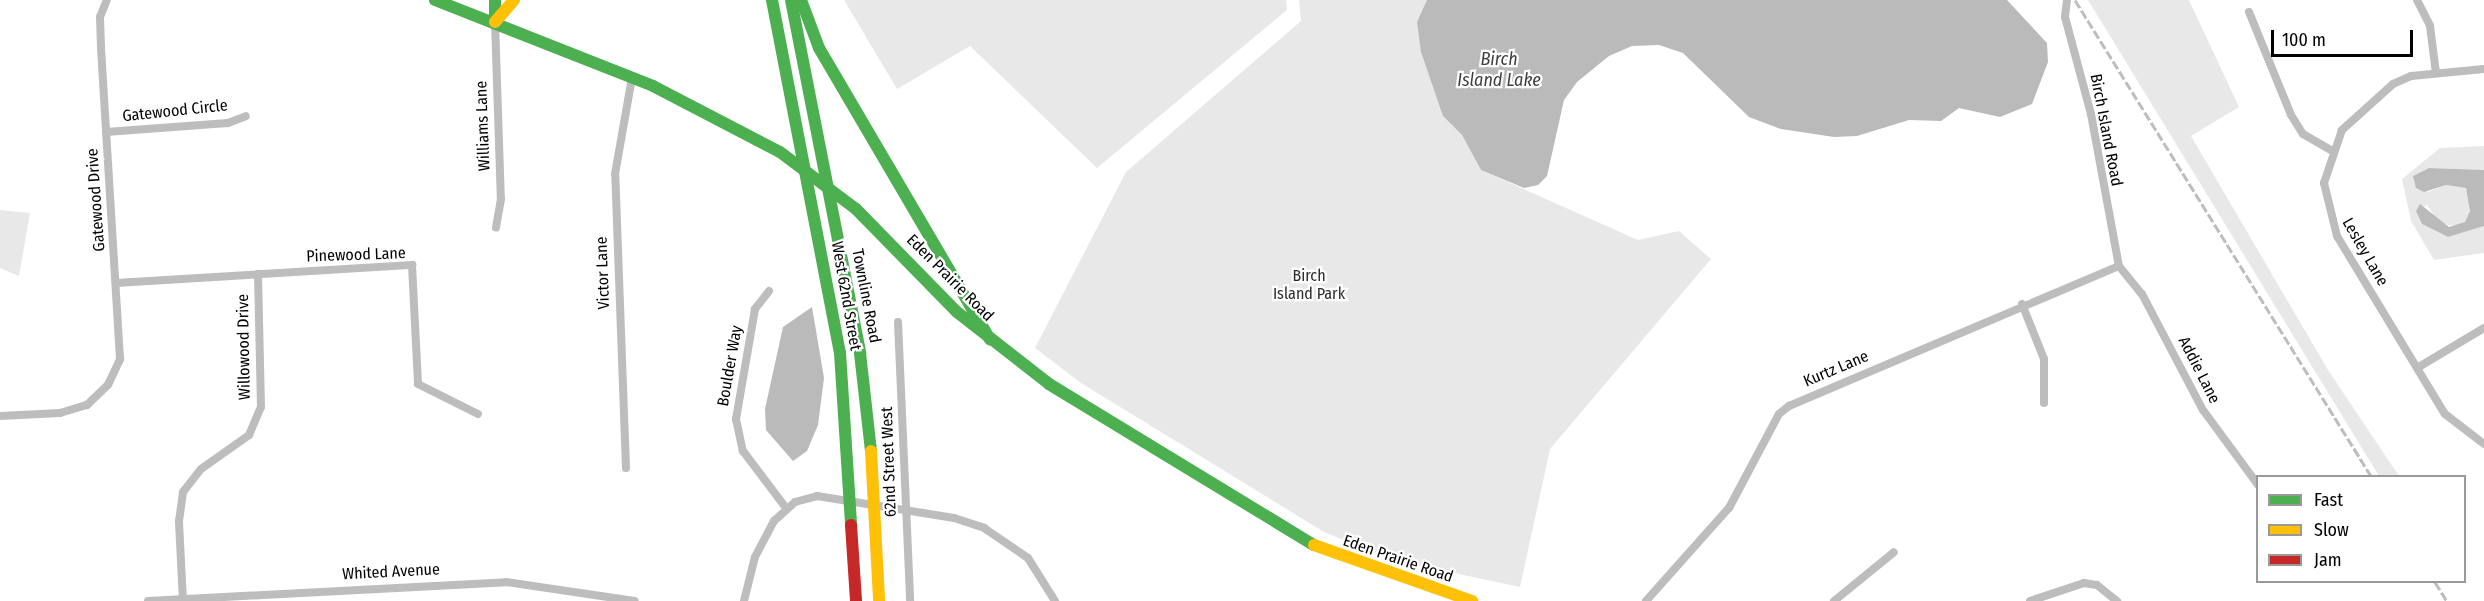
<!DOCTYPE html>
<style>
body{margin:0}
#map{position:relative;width:2484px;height:601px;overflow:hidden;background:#fff;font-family:"Fira Sans Condensed",sans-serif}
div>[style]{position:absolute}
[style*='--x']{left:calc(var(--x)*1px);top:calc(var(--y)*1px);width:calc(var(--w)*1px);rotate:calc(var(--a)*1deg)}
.green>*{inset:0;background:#e8e8e8}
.water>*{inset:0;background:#bababa}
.street>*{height:8px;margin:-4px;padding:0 4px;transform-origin:4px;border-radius:4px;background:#bdbdbd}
.fast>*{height:12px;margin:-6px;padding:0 6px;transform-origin:6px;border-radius:6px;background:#4caf50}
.slow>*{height:12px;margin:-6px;padding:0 6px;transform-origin:6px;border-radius:6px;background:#ffc107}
.jam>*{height:12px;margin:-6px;padding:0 6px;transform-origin:6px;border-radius:6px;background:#c62828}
.rail>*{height:3px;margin-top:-1.5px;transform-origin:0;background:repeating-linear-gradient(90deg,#bdbdbd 0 9px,transparent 0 12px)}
.fast-bridge>*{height:12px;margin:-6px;padding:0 6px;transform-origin:6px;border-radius:6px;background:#4caf50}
span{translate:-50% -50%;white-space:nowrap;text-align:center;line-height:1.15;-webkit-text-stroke:4.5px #fff;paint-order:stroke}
.street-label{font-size:16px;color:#000}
.park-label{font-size:16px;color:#2d2d2d}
.water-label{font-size:18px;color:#3e3e3e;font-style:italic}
.legend{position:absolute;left:2256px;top:475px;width:210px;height:108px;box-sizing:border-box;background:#fff;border:2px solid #999;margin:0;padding:8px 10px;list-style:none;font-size:18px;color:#000}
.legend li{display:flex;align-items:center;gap:12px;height:30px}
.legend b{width:30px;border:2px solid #999}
.scale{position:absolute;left:2271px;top:30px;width:142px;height:27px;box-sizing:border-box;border:3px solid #000;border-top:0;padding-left:8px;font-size:18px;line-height:21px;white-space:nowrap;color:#000;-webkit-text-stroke:4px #fff;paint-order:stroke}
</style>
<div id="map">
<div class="green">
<i style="clip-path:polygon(844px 0,1286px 0,1287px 10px,1097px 168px,970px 46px,897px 89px)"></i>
<i style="clip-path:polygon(1299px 0,1427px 0,1443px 116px,1462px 135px,1481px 170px,1638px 240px,1679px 231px,1711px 259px,1550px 449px,1520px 587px,1393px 560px,1324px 532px,1081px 383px,1035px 348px,1126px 172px,1301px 21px)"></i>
<i style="clip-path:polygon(2088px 0,2189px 0,2239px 107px,2191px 136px,2328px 370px,2399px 476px,2379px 476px)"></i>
<i style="clip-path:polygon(2484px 146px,2484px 170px,2429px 168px,2413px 176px,2428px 192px,2446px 185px,2466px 188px,2470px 202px,2469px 219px,2458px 226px,2440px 224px,2427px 205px,2416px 211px,2422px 224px,2448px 237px,2484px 226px,2484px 253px,2434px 260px,2411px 221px,2402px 179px,2440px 148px)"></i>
<i style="clip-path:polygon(0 210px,30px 213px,19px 276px,0 268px)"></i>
</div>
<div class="water">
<i style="clip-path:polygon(1427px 0,2007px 0,2047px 43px,2048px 62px,2032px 104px,2000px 117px,1959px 108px,1941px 121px,1909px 120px,1857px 136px,1834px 137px,1781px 129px,1749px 117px,1683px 53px,1659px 45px,1632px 46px,1609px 56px,1577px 82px,1564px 100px,1547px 176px,1538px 185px,1524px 188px,1481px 170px,1462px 135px,1443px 116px,1421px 52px,1417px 22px)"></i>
<i style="clip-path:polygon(2429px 168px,2484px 170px,2484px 226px,2448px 237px,2422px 224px,2416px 211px,2420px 204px,2449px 227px,2465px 222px,2470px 211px,2466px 188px,2446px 185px,2424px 192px,2416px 188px,2413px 176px)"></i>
<i style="clip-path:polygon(812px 307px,824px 378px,818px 425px,807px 451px,793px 461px,766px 430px,765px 409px,783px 327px)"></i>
</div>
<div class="street">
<i style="--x:2067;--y:0;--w:17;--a:97"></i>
<i style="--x:2065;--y:17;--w:100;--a:75"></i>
<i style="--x:2091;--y:114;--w:155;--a:79.6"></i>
<i style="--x:2119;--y:266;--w:36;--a:51"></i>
<i style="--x:2142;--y:294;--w:131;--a:62.3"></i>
<i style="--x:2203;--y:410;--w:93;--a:53.7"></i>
<i style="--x:2417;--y:0;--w:29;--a:63"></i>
<i style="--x:2430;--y:26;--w:47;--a:82.7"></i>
<i style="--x:2249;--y:12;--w:111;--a:67.8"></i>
<i style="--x:2291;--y:115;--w:22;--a:58"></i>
<i style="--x:2303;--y:134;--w:34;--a:30"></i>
<i style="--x:495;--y:22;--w:177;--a:88.1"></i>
<i style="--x:501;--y:199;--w:29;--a:100"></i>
<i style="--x:2484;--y:69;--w:73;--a:174.5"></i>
<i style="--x:2411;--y:76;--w:20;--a:156"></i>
<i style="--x:2393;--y:84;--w:69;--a:138"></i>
<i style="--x:2342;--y:130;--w:56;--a:108.8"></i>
<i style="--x:2324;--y:183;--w:55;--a:76.2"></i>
<i style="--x:2337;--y:236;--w:208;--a:58.8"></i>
<i style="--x:2445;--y:414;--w:49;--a:37.6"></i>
<i style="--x:106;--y:132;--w:122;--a:-4.2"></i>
<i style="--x:228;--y:123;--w:19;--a:-21"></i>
<i style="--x:116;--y:283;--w:297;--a:-3.5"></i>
<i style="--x:412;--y:265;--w:119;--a:87.1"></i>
<i style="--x:418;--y:384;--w:67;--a:26.6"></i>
<i style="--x:769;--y:291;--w:23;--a:128"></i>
<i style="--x:755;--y:309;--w:112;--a:99.8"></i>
<i style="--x:736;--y:419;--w:33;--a:78"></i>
<i style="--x:743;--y:451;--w:71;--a:53"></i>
<i style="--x:2022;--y:304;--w:59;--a:68.2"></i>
<i style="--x:2044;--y:359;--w:44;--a:90"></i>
<i style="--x:898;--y:322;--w:279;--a:87.5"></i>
<i style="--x:2417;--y:368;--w:78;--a:-30.8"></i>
<i style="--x:0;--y:416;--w:60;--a:-2.9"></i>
<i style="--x:60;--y:413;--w:28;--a:-17"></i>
<i style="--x:87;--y:405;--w:29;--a:-44"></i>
<i style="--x:108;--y:385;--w:29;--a:-65"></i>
<i style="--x:120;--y:359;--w:313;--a:-93.5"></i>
<i style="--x:101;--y:47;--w:30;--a:-92"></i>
<i style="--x:100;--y:17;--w:18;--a:-68"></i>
<i style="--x:626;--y:468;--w:294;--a:-92.1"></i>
<i style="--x:615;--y:174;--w:97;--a:-80"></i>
<i style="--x:148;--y:601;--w:359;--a:-3"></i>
<i style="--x:506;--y:582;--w:130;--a:8.4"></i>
<i style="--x:183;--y:601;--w:80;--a:-92.9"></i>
<i style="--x:179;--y:521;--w:29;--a:-82"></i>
<i style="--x:183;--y:492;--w:29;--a:-52"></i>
<i style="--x:201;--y:469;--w:59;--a:-35.3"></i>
<i style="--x:249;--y:435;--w:30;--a:-67"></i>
<i style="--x:261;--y:407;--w:133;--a:-91.3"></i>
<i style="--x:744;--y:601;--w:45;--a:-76"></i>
<i style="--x:755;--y:557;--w:41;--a:-62.2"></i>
<i style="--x:774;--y:521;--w:28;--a:-42"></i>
<i style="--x:795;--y:502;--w:23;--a:-15"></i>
<i style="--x:817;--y:496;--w:139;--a:9.1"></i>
<i style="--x:954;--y:518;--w:32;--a:18"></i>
<i style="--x:984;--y:528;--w:53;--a:34.3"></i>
<i style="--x:1028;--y:558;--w:51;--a:57.9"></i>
<i style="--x:1646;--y:601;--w:125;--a:-48.3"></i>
<i style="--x:1729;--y:508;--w:106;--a:-62"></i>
<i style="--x:1779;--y:414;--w:13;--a:-39"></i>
<i style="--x:1789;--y:406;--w:358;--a:-23"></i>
<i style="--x:1834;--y:601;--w:77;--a:-39.2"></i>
<i style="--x:2030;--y:601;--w:57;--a:-18.4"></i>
<i style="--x:2084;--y:583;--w:13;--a:9"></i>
<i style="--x:2097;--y:585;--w:26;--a:39"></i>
</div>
<div class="fast">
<i style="--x:435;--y:0;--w:234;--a:21.5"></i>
<i style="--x:653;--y:86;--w:143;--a:27.5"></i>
<i style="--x:495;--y:0;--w:22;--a:90"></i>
<i style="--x:772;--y:0;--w:359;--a:79.1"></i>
<i style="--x:840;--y:353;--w:172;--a:86.3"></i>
<i style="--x:791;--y:0;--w:360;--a:78.9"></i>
<i style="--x:860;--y:353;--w:99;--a:83.6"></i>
<i style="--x:801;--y:0;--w:51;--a:69.4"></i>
<i style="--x:819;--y:48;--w:338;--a:59.6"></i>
<i style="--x:856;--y:209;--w:144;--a:45.6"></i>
<i style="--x:957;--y:312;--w:117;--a:38"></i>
<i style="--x:1049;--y:384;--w:310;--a:31.3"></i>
</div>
<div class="slow">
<i style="--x:495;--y:22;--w:29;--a:-49"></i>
<i style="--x:871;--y:451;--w:150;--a:86.9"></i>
<i style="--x:1314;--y:545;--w:168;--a:19.5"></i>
</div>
<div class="jam">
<i style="--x:851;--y:525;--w:76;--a:86.2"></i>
</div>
<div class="rail">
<i style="--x:2075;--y:0;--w:561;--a:58.12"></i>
<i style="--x:2435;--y:582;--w:22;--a:58"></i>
</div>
<div class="fast-bridge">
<i style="--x:780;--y:152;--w:95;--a:36.9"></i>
</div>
<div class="street-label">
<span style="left:175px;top:111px;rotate:-6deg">Gatewood Circle</span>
<span style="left:483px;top:126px;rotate:-92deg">Williams Lane</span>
<span style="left:2106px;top:130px;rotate:79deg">Birch Island Road</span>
<span style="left:96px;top:200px;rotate:-94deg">Gatewood Drive</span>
<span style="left:2365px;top:252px;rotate:60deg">Lesley Lane</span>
<span style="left:356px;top:255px;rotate:-2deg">Pinewood Lane</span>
<span style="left:603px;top:273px;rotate:-92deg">Victor Lane</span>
<span style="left:950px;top:278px;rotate:45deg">Eden Prairie Road</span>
<span style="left:846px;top:296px;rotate:80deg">West 62nd Street</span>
<span style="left:866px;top:296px;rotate:79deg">Townline Road</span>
<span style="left:244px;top:347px;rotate:-91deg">Willowood Drive</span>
<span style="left:730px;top:366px;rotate:-80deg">Boulder Way</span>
<span style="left:1836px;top:369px;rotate:-23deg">Kurtz Lane</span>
<span style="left:2199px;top:370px;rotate:63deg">Addie Lane</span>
<span style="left:889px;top:462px;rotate:-92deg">62nd Street West</span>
<span style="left:1398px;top:559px;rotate:19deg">Eden Prairie Road</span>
<span style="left:391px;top:572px;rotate:-3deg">Whited Avenue</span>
</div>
<div class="park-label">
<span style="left:1309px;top:285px">Birch<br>Island Park</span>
</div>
<div class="water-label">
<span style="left:1499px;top:70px">Birch<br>Island Lake</span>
</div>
<ul class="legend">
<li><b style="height:8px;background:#4caf50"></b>Fast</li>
<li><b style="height:8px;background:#ffc107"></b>Slow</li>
<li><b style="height:8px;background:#c62828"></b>Jam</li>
</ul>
<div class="scale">100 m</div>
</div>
